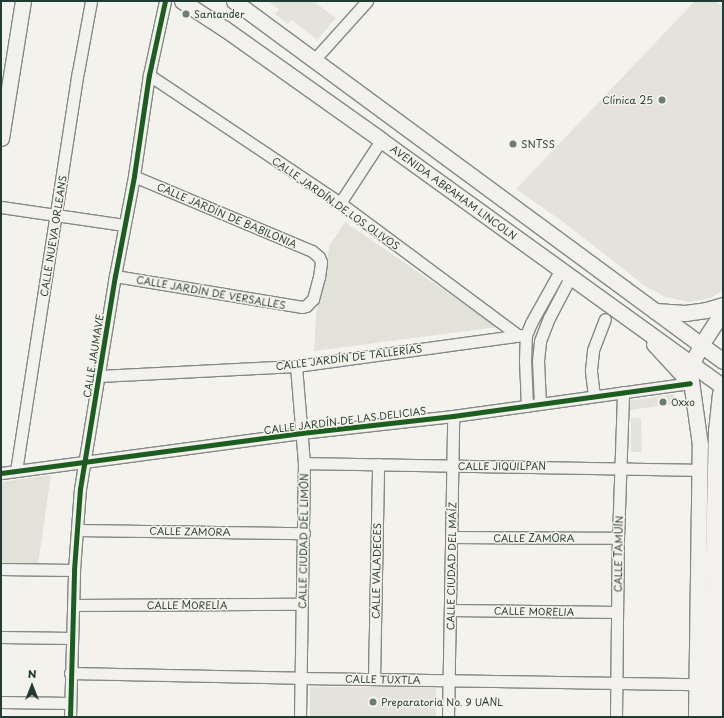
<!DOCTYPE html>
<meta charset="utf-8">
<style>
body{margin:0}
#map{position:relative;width:724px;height:718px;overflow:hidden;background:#f4f2ec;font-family:"Playpen Sans",sans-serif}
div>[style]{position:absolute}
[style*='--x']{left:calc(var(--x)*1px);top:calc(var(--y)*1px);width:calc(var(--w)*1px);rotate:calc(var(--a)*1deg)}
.built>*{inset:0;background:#e4e3db}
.green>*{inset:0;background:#e2e2d9}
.roads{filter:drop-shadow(1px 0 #848985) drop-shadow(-1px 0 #848985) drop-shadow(0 1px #848985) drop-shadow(0 -1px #848985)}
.street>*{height:11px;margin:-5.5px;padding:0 5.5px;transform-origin:5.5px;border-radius:5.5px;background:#f2f1ed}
.secondary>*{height:15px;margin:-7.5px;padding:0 7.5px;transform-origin:7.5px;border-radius:7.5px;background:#f2f1ed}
.highway>*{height:20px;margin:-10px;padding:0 10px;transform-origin:10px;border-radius:10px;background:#f2f1ed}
.cycleway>*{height:5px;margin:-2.5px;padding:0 2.5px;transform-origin:2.5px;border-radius:2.5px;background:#1b5e20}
.dots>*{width:11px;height:11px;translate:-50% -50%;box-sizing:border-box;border:2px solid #f7f3e8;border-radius:50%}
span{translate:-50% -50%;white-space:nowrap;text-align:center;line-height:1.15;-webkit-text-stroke:3px #f7f3e8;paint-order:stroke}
.poi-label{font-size:10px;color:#1f3d34}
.left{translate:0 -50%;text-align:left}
.right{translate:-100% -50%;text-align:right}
.street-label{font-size:10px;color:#1f3d34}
.frame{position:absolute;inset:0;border:2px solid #1f3d34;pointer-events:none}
.north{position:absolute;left:12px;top:666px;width:40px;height:40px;-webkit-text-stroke:3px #f7f3e8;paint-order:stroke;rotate:0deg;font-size:11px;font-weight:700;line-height:16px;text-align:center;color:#1f3d34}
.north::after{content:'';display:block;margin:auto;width:14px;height:18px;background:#1f3d34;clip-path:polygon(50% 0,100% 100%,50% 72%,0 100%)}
</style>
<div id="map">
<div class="built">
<i style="clip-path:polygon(267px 1px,313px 1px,336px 18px,317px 40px,292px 20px,288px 24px,275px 14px,279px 9px)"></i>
<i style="clip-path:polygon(695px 1px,716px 1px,723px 7px,723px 290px,711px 298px,689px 302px,665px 297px,645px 286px,566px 224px,516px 189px)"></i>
<i style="clip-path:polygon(674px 394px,676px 404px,630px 410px,629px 401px)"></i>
<i style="clip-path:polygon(631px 418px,641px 418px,642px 452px,631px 452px)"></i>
<i style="clip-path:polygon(310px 687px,436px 687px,436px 717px,310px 717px)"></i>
</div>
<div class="green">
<i style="clip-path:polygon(345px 222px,498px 327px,314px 351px,316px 315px,322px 276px,330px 245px)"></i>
<i style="clip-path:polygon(51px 475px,38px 564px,1px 564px,1px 482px)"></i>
</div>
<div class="roads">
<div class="street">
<i style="--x:313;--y:61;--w:81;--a:-48"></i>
<i style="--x:149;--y:75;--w:230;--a:33.8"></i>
<i style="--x:340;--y:203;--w:222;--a:36.6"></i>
<i style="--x:340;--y:203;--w:75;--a:-56.9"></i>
<i style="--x:1;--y:207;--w:124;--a:8.3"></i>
<i style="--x:115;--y:276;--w:190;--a:9.4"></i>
<i style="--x:302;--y:307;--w:4;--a:-14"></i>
<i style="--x:306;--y:306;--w:10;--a:-45"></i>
<i style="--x:313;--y:299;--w:23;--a:-75"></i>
<i style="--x:319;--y:277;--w:15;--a:-82"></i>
<i style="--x:321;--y:262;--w:5;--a:-112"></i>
<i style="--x:319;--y:257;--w:9;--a:-139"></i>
<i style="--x:312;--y:251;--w:193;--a:-157.2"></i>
<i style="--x:296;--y:366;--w:97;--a:85.3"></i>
<i style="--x:304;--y:463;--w:254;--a:90.9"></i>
<i style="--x:99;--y:376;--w:197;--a:-2.9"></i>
<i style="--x:296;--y:366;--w:227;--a:-7.8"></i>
<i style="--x:594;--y:396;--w:26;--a:-97"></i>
<i style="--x:591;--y:370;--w:20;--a:-84"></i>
<i style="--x:593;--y:350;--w:33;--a:-69"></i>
<i style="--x:540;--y:403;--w:42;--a:-92.7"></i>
<i style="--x:538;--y:361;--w:20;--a:-84"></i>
<i style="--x:540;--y:341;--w:25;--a:-69"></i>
<i style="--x:549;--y:318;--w:47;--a:-62.4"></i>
<i style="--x:527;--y:406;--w:45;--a:-92.5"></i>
<i style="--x:525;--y:361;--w:26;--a:-88"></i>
<i style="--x:526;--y:335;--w:13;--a:-67"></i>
<i style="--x:531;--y:323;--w:62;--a:-60.9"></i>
<i style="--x:304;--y:463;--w:396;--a:1"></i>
<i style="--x:16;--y:471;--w:404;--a:-81.2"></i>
<i style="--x:78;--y:72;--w:72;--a:-79.6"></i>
<i style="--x:1;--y:473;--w:303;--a:-7.6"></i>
<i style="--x:301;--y:433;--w:153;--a:-6.4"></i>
<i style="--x:453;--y:416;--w:239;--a:-7.9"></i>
<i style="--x:77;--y:530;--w:227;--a:0.8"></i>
<i style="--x:451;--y:537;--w:167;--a:0.3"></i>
<i style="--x:1;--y:569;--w:73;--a:0.8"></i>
<i style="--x:73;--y:605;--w:229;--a:-0.3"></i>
<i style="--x:450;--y:610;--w:167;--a:0.7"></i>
<i style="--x:1;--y:637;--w:71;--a:0.8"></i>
<i style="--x:70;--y:673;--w:231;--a:1.2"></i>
<i style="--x:301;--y:678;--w:395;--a:0.9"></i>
<i style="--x:374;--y:679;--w:215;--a:-88.9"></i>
<i style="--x:1;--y:702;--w:69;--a:0.8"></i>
<i style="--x:70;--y:717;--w:147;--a:-88.4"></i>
<i style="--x:74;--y:570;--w:81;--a:-85.8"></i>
<i style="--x:80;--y:489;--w:216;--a:-80.7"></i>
<i style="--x:115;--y:276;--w:102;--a:-79.2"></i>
<i style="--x:134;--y:176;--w:102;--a:-81.6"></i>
<i style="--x:149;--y:75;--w:76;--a:-77.8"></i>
<i style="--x:448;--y:717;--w:301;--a:-89"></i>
<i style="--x:616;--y:717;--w:179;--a:-89.4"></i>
<i style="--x:618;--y:538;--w:146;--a:-88"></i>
</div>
<div class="secondary">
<i style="--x:182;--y:1;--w:51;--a:33.1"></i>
<i style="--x:225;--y:29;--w:191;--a:35.4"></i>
<i style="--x:381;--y:140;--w:422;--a:35.8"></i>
<i style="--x:234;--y:1;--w:607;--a:36.36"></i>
<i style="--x:1;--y:138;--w:139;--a:-80.9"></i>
<i style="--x:655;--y:311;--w:30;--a:4"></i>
<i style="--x:685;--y:313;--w:21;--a:-8"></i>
<i style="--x:706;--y:310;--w:18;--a:-16"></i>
<i style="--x:654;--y:344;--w:53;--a:47.3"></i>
<i style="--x:696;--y:717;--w:272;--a:-89.2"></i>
<i style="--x:700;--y:445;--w:72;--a:-98"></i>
<i style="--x:690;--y:374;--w:11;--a:-80"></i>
<i style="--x:692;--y:363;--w:20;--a:-63"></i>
<i style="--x:701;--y:345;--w:40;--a:-57.1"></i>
</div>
<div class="highway">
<i style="--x:712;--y:717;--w:285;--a:-88.6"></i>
<i style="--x:719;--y:432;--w:38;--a:-84"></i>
</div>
</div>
<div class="cycleway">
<i style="--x:1;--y:473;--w:303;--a:-7.6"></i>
<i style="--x:301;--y:433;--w:153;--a:-6.4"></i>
<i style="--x:453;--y:416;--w:239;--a:-7.9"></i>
<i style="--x:70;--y:717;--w:147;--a:-88.4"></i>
<i style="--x:74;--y:570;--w:81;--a:-85.8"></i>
<i style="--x:80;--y:489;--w:216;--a:-80.7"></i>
<i style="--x:115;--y:276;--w:102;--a:-79.2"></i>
<i style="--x:134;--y:176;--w:102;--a:-81.6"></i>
<i style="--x:149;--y:75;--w:76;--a:-77.8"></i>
</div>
<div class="dots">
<i style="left:186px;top:14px;background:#6a7c74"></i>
<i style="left:662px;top:100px;background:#6a7c74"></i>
<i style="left:513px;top:144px;background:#6a7c74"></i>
<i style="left:663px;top:402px;background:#6a7c74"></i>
<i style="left:373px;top:702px;background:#6a7c74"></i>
</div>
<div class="poi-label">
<span class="left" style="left:194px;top:14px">Santander</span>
<span class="right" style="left:653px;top:100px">Clínica 25</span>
<span class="left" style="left:521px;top:144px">SNTSS</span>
<span class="left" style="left:671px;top:402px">Oxxo</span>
<span class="left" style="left:381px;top:702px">Preparatoria No. 9 UANL</span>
</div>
<div class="street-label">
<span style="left:454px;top:192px;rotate:36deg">AVENIDA ABRAHAM LINCOLN</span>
<span style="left:336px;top:203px;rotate:35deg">CALLE JARDÍN DE LOS OLIVOS</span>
<span style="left:227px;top:215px;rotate:23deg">CALLE JARDÍN DE BABILONIA</span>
<span style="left:53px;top:236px;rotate:-81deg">CALLE NUEVA ORLEANS</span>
<span style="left:211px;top:292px;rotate:10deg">CALLE JARDÍN DE VERSALLES</span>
<span style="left:93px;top:356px;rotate:-81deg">CALLE JAUMAVE</span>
<span style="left:349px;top:357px;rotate:-7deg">CALLE JARDÍN DE TALLERÍAS</span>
<span style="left:345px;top:420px;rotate:-7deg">CALLE JARDÍN DE LAS DELICIAS</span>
<span style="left:502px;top:466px">CALLE JIQUILPAN</span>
<span style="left:190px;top:531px;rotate:1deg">CALLE ZAMORA</span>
<span style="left:534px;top:538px">CALLE ZAMORA</span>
<span style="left:303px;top:541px;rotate:-89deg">CALLE CIUDAD DEL LIMÓN</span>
<span style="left:618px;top:554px;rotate:-89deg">CALLE TAMUÍN</span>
<span style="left:451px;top:566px;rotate:-89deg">CALLE CIUDAD DEL MAÍZ</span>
<span style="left:376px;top:571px;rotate:-89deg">CALLE VALADECES</span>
<span style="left:187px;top:605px">CALLE MORELIA</span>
<span style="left:534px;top:611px;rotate:1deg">CALLE MORELIA</span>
<span style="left:383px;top:679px;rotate:1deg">CALLE TUXTLA</span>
</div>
<div class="frame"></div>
<div class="north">N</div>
</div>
